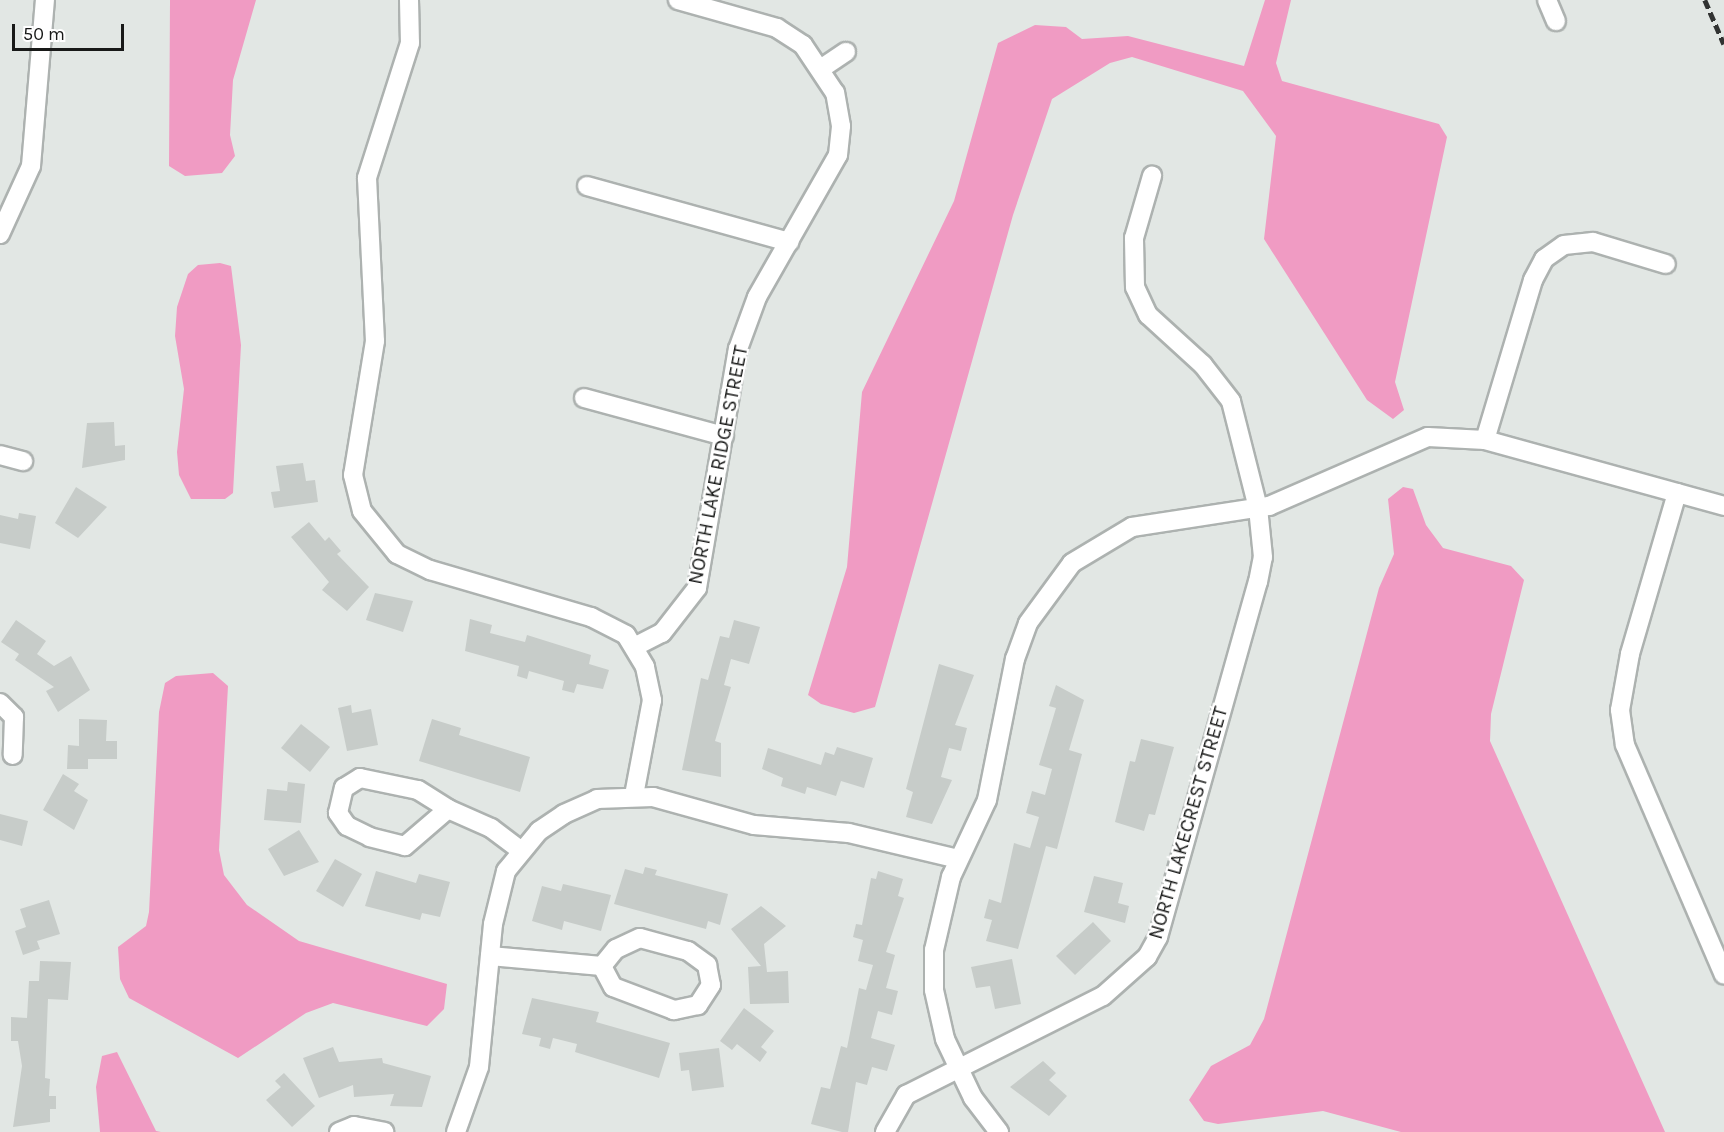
<!DOCTYPE html>
<style>
body{margin:0}
#map{position:relative;width:1724px;height:1132px;overflow:hidden;background:#e2e7e4;font-family:Karla,sans-serif}
div>[style]{position:absolute}
[style*='--x']{left:calc(var(--x)*1px);top:calc(var(--y)*1px);width:calc(var(--w)*1px);rotate:calc(var(--a)*1deg)}
.water>*{inset:0;background:#f09bc3}
.building>*{inset:0;background:#c7ccc9}
.roads{filter:drop-shadow(2px 0 #adb2b0) drop-shadow(-2px 0 #adb2b0) drop-shadow(0 2px #adb2b0) drop-shadow(0 -2px #adb2b0)}
.minor>*{height:18px;margin:-9px;padding:0 9px;transform-origin:9px;border-radius:9px;background:#fff}
.rail>*{height:4.5px;margin-top:-2.25px;transform-origin:0;background:repeating-linear-gradient(90deg,#313332 0 9px,transparent 0 13.5px)}
span{translate:-50% -50%;white-space:nowrap;text-align:center;line-height:1.15;-webkit-text-stroke:5px #fff;paint-order:stroke}
.street-label{font-size:20px;color:#181918}
.scale{position:absolute;left:12px;top:24px;width:112px;height:27px;box-sizing:border-box;border:3px solid #181918;border-top:0;padding-left:8px;font-size:18px;line-height:21px;white-space:nowrap;color:#181918;-webkit-text-stroke:4px #fff;paint-order:stroke}
</style>
<div id="map">
<div class="water">
<i style="clip-path:polygon(170px 0,256px 0,233px 80px,230px 135px,235px 156px,222px 173px,185px 176px,169px 166px)"></i>
<i style="clip-path:polygon(1265px 0,1291px 0,1276px 63px,1282px 81px,1439px 124px,1447px 137px,1395px 382px,1404px 410px,1393px 419px,1367px 400px,1264px 239px,1276px 136px,1243px 91px,1132px 57px,1110px 63px,1052px 99px,1013px 215px,875px 707px,854px 713px,821px 704px,808px 695px,847px 567px,862px 392px,954px 201px,998px 43px,1035px 25px,1066px 27px,1082px 39px,1128px 36px,1244px 66px)"></i>
<i style="clip-path:polygon(220px 263px,231px 266px,241px 345px,233px 493px,225px 499px,191px 499px,179px 475px,177px 452px,184px 389px,175px 336px,177px 307px,188px 274px,198px 265px)"></i>
<i style="clip-path:polygon(1403px 487px,1413px 489px,1426px 525px,1443px 548px,1511px 566px,1524px 580px,1491px 714px,1490px 741px,1665px 1132px,1401px 1132px,1323px 1111px,1218px 1124px,1204px 1121px,1189px 1100px,1211px 1066px,1250px 1045px,1264px 1019px,1379px 588px,1394px 554px,1388px 499px)"></i>
<i style="clip-path:polygon(213px 673px,228px 686px,219px 850px,224px 875px,247px 905px,299px 941px,447px 984px,444px 1009px,427px 1026px,333px 1003px,306px 1013px,238px 1058px,129px 998px,120px 979px,118px 947px,146px 926px,149px 912px,159px 712px,165px 683px,176px 676px)"></i>
<i style="clip-path:polygon(117px 1052px,156px 1131px,161px 1132px,100px 1132px,96px 1087px,102px 1056px)"></i>
</div>
<div class="building">
<i style="clip-path:polygon(114px 422px,115px 446px,125px 445px,125px 460px,82px 468px,87px 423px)"></i>
<i style="clip-path:polygon(303px 463px,306px 481px,315px 480px,318px 502px,274px 508px,271px 492px,280px 491px,276px 466px)"></i>
<i style="clip-path:polygon(76px 487px,107px 507px,78px 538px,55px 523px)"></i>
<i style="clip-path:polygon(19px 513px,36px 516px,30px 549px,0 543px,0 515px,18px 519px)"></i>
<i style="clip-path:polygon(309px 522px,325px 541px,329px 537px,341px 551px,337px 554px,369px 587px,347px 611px,322px 590px,329px 582px,291px 537px)"></i>
<i style="clip-path:polygon(375px 593px,413px 601px,403px 632px,366px 620px)"></i>
<i style="clip-path:polygon(470px 619px,492px 625px,490px 633px,525px 642px,527px 635px,591px 655px,589px 664px,609px 670px,603px 689px,577px 684px,574px 693px,562px 690px,564px 681px,529px 671px,527px 679px,517px 676px,519px 666px,465px 651px)"></i>
<i style="clip-path:polygon(16px 620px,46px 641px,37px 654px,54px 666px,71px 656px,90px 690px,58px 712px,46px 691px,54px 687px,15px 660px,19px 654px,1px 642px)"></i>
<i style="clip-path:polygon(734px 620px,760px 627px,749px 664px,731px 659px,724px 685px,731px 687px,715px 741px,721px 743px,721px 777px,682px 770px,701px 678px,708px 680px,720px 636px,729px 638px)"></i>
<i style="clip-path:polygon(939px 664px,974px 675px,955px 725px,967px 728px,961px 751px,949px 748px,941px 777px,952px 780px,932px 824px,906px 817px,913px 792px,906px 789px)"></i>
<i style="clip-path:polygon(1056px 685px,1084px 700px,1069px 750px,1082px 754px,1057px 849px,1046px 846px,1018px 949px,986px 941px,992px 920px,984px 918px,989px 899px,1001px 903px,1014px 843px,1030px 848px,1039px 817px,1026px 813px,1032px 791px,1045px 795px,1052px 769px,1039px 765px,1056px 708px,1049px 706px)"></i>
<i style="clip-path:polygon(351px 705px,352px 713px,371px 709px,378px 745px,347px 751px,338px 708px)"></i>
<i style="clip-path:polygon(79px 719px,107px 720px,106px 741px,117px 741px,117px 759px,88px 759px,88px 769px,67px 769px,68px 745px,79px 746px)"></i>
<i style="clip-path:polygon(432px 719px,461px 728px,459px 735px,530px 757px,520px 792px,419px 761px)"></i>
<i style="clip-path:polygon(301px 724px,330px 747px,310px 772px,281px 748px)"></i>
<i style="clip-path:polygon(1141px 739px,1174px 747px,1155px 815px,1149px 814px,1144px 831px,1115px 822px,1130px 761px,1135px 762px)"></i>
<i style="clip-path:polygon(837px 747px,873px 758px,864px 788px,841px 781px,836px 796px,807px 787px,805px 794px,781px 786px,783px 778px,762px 769px,768px 748px,821px 765px,825px 752px,834px 755px)"></i>
<i style="clip-path:polygon(63px 774px,79px 784px,74px 791px,88px 800px,74px 830px,43px 810px)"></i>
<i style="clip-path:polygon(288px 782px,305px 784px,301px 823px,264px 820px,267px 789px,287px 791px)"></i>
<i style="clip-path:polygon(0 814px,28px 821px,22px 846px,0 840px)"></i>
<i style="clip-path:polygon(299px 830px,319px 862px,284px 876px,268px 849px)"></i>
<i style="clip-path:polygon(335px 859px,362px 874px,343px 907px,316px 891px)"></i>
<i style="clip-path:polygon(645px 867px,657px 870px,655px 875px,728px 894px,720px 925px,708px 921px,706px 929px,614px 904px,625px 869px,643px 874px)"></i>
<i style="clip-path:polygon(376px 871px,416px 883px,419px 874px,450px 882px,440px 917px,422px 913px,420px 920px,365px 906px)"></i>
<i style="clip-path:polygon(878px 871px,903px 879px,898px 896px,904px 898px,886px 952px,895px 955px,886px 988px,898px 991px,892px 1015px,878px 1011px,871px 1038px,895px 1045px,887px 1071px,872px 1067px,867px 1085px,856px 1082px,848px 1132px,842px 1132px,811px 1124px,821px 1087px,830px 1089px,841px 1046px,847px 1048px,859px 988px,866px 990px,873px 965px,858px 961px,863px 940px,853px 937px,856px 924px,862px 925px,871px 878px,876px 879px)"></i>
<i style="clip-path:polygon(1094px 876px,1123px 883px,1118px 903px,1129px 906px,1125px 923px,1084px 912px)"></i>
<i style="clip-path:polygon(563px 884px,611px 895px,601px 931px,564px 921px,562px 930px,532px 921px,542px 886px,561px 891px)"></i>
<i style="clip-path:polygon(49px 900px,60px 934px,37px 941px,40px 949px,23px 955px,15px 931px,26px 927px,20px 909px)"></i>
<i style="clip-path:polygon(761px 906px,786px 926px,764px 944px,767px 972px,788px 971px,789px 1003px,750px 1004px,748px 967px,761px 966px,731px 929px)"></i>
<i style="clip-path:polygon(1093px 922px,1111px 941px,1075px 975px,1056px 956px)"></i>
<i style="clip-path:polygon(1012px 959px,1021px 1004px,995px 1009px,990px 986px,976px 988px,971px 967px)"></i>
<i style="clip-path:polygon(40px 961px,71px 962px,68px 1000px,48px 999px,45px 1078px,50px 1079px,49px 1096px,56px 1096px,56px 1109px,50px 1109px,50px 1122px,13px 1127px,22px 1066px,18px 1041px,11px 1041px,11px 1017px,27px 1018px,29px 981px,39px 981px)"></i>
<i style="clip-path:polygon(532px 998px,599px 1012px,596px 1022px,670px 1043px,659px 1078px,575px 1052px,577px 1044px,553px 1038px,550px 1049px,539px 1046px,541px 1038px,522px 1034px)"></i>
<i style="clip-path:polygon(744px 1008px,774px 1031px,761px 1047px,767px 1052px,760px 1062px,737px 1044px,732px 1050px,720px 1041px)"></i>
<i style="clip-path:polygon(333px 1047px,339px 1062px,382px 1058px,383px 1063px,431px 1076px,422px 1107px,390px 1106px,394px 1094px,354px 1097px,353px 1085px,319px 1098px,303px 1058px)"></i>
<i style="clip-path:polygon(719px 1048px,724px 1087px,692px 1091px,689px 1070px,681px 1071px,679px 1053px)"></i>
<i style="clip-path:polygon(1043px 1061px,1056px 1073px,1049px 1080px,1067px 1096px,1049px 1116px,1010px 1087px)"></i>
<i style="clip-path:polygon(284px 1073px,315px 1106px,292px 1127px,266px 1100px,281px 1087px,275px 1081px)"></i>
</div>
<div class="roads">
<div class="minor">
<i style="--x:409;--y:0;--w:43;--a:88.7"></i>
<i style="--x:410;--y:43;--w:142;--a:107.7"></i>
<i style="--x:367;--y:178;--w:163;--a:87.2"></i>
<i style="--x:375;--y:341;--w:136;--a:99.3"></i>
<i style="--x:353;--y:475;--w:37;--a:76"></i>
<i style="--x:362;--y:511;--w:55;--a:50.9"></i>
<i style="--x:397;--y:554;--w:37;--a:26"></i>
<i style="--x:430;--y:570;--w:168;--a:16.3"></i>
<i style="--x:591;--y:617;--w:39;--a:27"></i>
<i style="--x:626;--y:635;--w:37;--a:59"></i>
<i style="--x:645;--y:667;--w:34;--a:78"></i>
<i style="--x:652;--y:700;--w:97;--a:100.7"></i>
<i style="--x:1547;--y:0;--w:23;--a:67"></i>
<i style="--x:822;--y:68;--w:29;--a:-34"></i>
<i style="--x:587;--y:186;--w:210;--a:15.5"></i>
<i style="--x:0;--y:234;--w:75;--a:-65.5"></i>
<i style="--x:31;--y:166;--w:167;--a:-85.2"></i>
<i style="--x:584;--y:398;--w:145;--a:15.2"></i>
<i style="--x:1485;--y:440;--w:167;--a:-73.3"></i>
<i style="--x:1533;--y:280;--w:24;--a:-62"></i>
<i style="--x:1544;--y:259;--w:24;--a:-35"></i>
<i style="--x:1564;--y:245;--w:29;--a:-6"></i>
<i style="--x:1593;--y:242;--w:76;--a:16.8"></i>
<i style="--x:0;--y:455;--w:24;--a:15"></i>
<i style="--x:1677;--y:493;--w:168;--a:106.3"></i>
<i style="--x:1630;--y:654;--w:57;--a:100.1"></i>
<i style="--x:1620;--y:710;--w:35;--a:82"></i>
<i style="--x:1625;--y:745;--w:250;--a:66.7"></i>
<i style="--x:636;--y:646;--w:29;--a:-27"></i>
<i style="--x:662;--y:633;--w:57;--a:-52.1"></i>
<i style="--x:697;--y:588;--w:242;--a:-80.3"></i>
<i style="--x:738;--y:349;--w:55;--a:-69.9"></i>
<i style="--x:757;--y:297;--w:163;--a:-60.3"></i>
<i style="--x:838;--y:155;--w:29;--a:-84"></i>
<i style="--x:841;--y:126;--w:34;--a:-100"></i>
<i style="--x:835;--y:93;--w:58;--a:-123.7"></i>
<i style="--x:803;--y:45;--w:31;--a:-147"></i>
<i style="--x:777;--y:28;--w:103;--a:-164.2"></i>
<i style="--x:0;--y:703;--w:20;--a:45"></i>
<i style="--x:14;--y:717;--w:38;--a:92"></i>
<i style="--x:360;--y:778;--w:59;--a:11.7"></i>
<i style="--x:418;--y:790;--w:36;--a:32"></i>
<i style="--x:448;--y:809;--w:57;--a:139.3"></i>
<i style="--x:405;--y:846;--w:36;--a:-166"></i>
<i style="--x:370;--y:837;--w:25;--a:-154"></i>
<i style="--x:347;--y:826;--w:16;--a:-125"></i>
<i style="--x:338;--y:813;--w:26;--a:-77"></i>
<i style="--x:344;--y:788;--w:19;--a:-32"></i>
<i style="--x:448;--y:809;--w:47;--a:23.8"></i>
<i style="--x:491;--y:828;--w:38;--a:37"></i>
<i style="--x:640;--y:938;--w:50;--a:15.2"></i>
<i style="--x:688;--y:951;--w:24;--a:36"></i>
<i style="--x:707;--y:965;--w:20;--a:79"></i>
<i style="--x:711;--y:985;--w:24;--a:123"></i>
<i style="--x:698;--y:1005;--w:25;--a:168"></i>
<i style="--x:674;--y:1010;--w:65;--a:-159.3"></i>
<i style="--x:613;--y:987;--w:24;--a:-118"></i>
<i style="--x:602;--y:966;--w:22;--a:-51"></i>
<i style="--x:616;--y:949;--w:26;--a:-25"></i>
<i style="--x:490;--y:956;--w:112;--a:5.1"></i>
<i style="--x:339;--y:1132;--w:16;--a:-22"></i>
<i style="--x:354;--y:1126;--w:31;--a:11"></i>
<i style="--x:456;--y:1132;--w:69;--a:-70.5"></i>
<i style="--x:479;--y:1067;--w:144;--a:-84.4"></i>
<i style="--x:493;--y:924;--w:55;--a:-76.2"></i>
<i style="--x:506;--y:871;--w:52;--a:-50.5"></i>
<i style="--x:539;--y:831;--w:30;--a:-34"></i>
<i style="--x:564;--y:814;--w:36;--a:-24"></i>
<i style="--x:597;--y:799;--w:56;--a:-2"></i>
<i style="--x:653;--y:797;--w:105;--a:15.5"></i>
<i style="--x:754;--y:825;--w:95;--a:4.8"></i>
<i style="--x:849;--y:833;--w:112;--a:13.4"></i>
<i style="--x:885;--y:1132;--w:43;--a:-60.4"></i>
<i style="--x:906;--y:1095;--w:220;--a:-26.7"></i>
<i style="--x:1103;--y:996;--w:59;--a:-41.6"></i>
<i style="--x:1147;--y:957;--w:23;--a:-61"></i>
<i style="--x:1158;--y:937;--w:369;--a:-74.3"></i>
<i style="--x:1258;--y:582;--w:25;--a:-79"></i>
<i style="--x:1263;--y:557;--w:49;--a:-95.8"></i>
<i style="--x:1258;--y:508;--w:110;--a:-104.2"></i>
<i style="--x:1231;--y:401;--w:46;--a:-127.9"></i>
<i style="--x:1203;--y:365;--w:74;--a:-137.7"></i>
<i style="--x:1148;--y:315;--w:31;--a:-115"></i>
<i style="--x:1135;--y:287;--w:49;--a:-91.2"></i>
<i style="--x:1134;--y:238;--w:65;--a:-73.8"></i>
<i style="--x:999;--y:1132;--w:43;--a:-127.4"></i>
<i style="--x:973;--y:1098;--w:65;--a:-115.4"></i>
<i style="--x:945;--y:1039;--w:50;--a:-102.7"></i>
<i style="--x:934;--y:990;--w:40;--a:-90"></i>
<i style="--x:934;--y:950;--w:75;--a:-76.9"></i>
<i style="--x:951;--y:877;--w:85;--a:-64.9"></i>
<i style="--x:987;--y:800;--w:144;--a:-78.8"></i>
<i style="--x:1015;--y:659;--w:38;--a:-70"></i>
<i style="--x:1028;--y:623;--w:74;--a:-53.7"></i>
<i style="--x:1072;--y:563;--w:70;--a:-31"></i>
<i style="--x:1132;--y:527;--w:139;--a:-8.7"></i>
<i style="--x:1269;--y:506;--w:173;--a:-23.5"></i>
<i style="--x:1428;--y:437;--w:57;--a:3"></i>
<i style="--x:1485;--y:440;--w:248;--a:15.4"></i>
</div>
</div>
<div class="rail">
<i style="--x:1705;--y:0;--w:48;--a:66.6"></i>
</div>
<div class="street-label">
<span style="left:718px;top:465px;rotate:-79deg">NORTH LAKE RIDGE STREET</span>
<span style="left:1188px;top:823px;rotate:-74deg">NORTH LAKECREST STREET</span>
</div>
<div class="scale">50 m</div>
</div>
